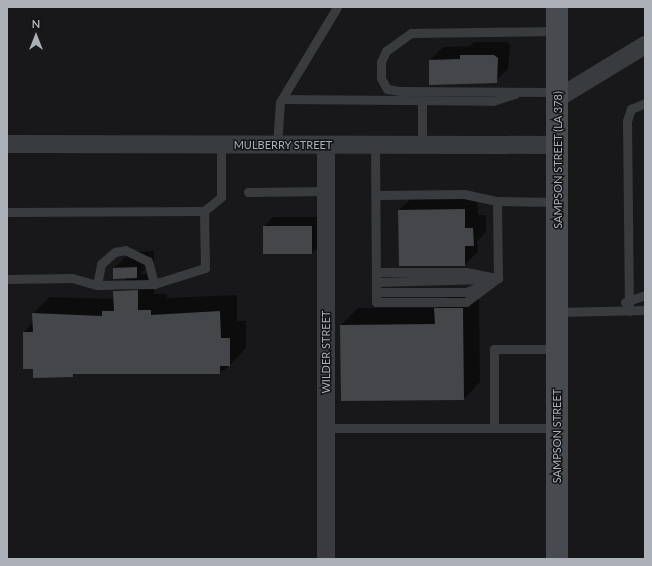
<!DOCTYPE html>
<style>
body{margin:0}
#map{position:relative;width:652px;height:566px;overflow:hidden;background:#18181a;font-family:Lato,sans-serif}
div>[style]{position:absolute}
.shadow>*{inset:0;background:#0007}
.building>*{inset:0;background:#45464a}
.service>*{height:9px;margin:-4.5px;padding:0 4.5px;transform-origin:4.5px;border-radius:4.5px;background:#393b3f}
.minor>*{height:18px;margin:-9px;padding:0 9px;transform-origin:9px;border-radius:9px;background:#393b3f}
.secondary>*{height:22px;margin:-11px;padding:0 11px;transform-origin:11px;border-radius:11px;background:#474a4f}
span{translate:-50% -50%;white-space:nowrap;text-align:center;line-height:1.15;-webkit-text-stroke:3px #131315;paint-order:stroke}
.street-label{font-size:11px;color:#abb0b9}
.frame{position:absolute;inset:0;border:8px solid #abb0b9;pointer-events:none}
.north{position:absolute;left:16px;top:16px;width:40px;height:40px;-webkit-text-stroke:3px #131315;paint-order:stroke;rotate:0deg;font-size:11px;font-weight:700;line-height:16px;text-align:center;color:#abb0b9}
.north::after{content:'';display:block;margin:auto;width:14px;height:18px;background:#abb0b9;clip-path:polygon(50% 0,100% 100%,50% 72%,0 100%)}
</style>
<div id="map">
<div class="shadow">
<div style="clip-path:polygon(474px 42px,507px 42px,510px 45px,508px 69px,494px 82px,430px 60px,443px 47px,470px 46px)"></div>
<div style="clip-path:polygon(477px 196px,478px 215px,486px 215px,486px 232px,477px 241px,478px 252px,464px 265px,399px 210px,413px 197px)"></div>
<div style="clip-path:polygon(273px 217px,321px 217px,321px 244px,312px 253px,264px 253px,264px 226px)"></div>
<div style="clip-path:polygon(154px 251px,154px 261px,140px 274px,154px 274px,154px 294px,167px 294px,167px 298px,237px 295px,237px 321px,246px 321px,246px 348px,230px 365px,220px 373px,76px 373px,73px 376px,34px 368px,24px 332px,33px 322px,33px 313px,50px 297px,114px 299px,114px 291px,128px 277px,114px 268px,131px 252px)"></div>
<div style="clip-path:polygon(452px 292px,479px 292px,480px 382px,464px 399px,341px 325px,358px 308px,436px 308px)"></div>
</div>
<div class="building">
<div style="clip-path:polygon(460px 55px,494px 55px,498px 58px,497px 83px,429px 85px,429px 60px,460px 59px)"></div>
<div style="clip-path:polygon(465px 209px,465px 228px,473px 228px,474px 246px,465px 246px,465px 266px,399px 266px,398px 210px)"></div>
<div style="clip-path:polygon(263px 226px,312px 226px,312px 254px,263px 254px)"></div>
<div style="clip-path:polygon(137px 267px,137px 278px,113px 279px,113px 268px)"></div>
<div style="clip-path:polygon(138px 290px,138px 310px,151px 310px,151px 315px,220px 311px,221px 338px,230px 338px,230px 366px,220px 366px,220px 374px,73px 374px,73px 377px,33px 378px,33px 369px,23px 369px,23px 332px,33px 332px,32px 313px,102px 316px,102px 311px,114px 311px,113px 291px)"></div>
<div style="clip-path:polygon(434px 308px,463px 308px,464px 400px,341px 401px,340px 325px,435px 324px)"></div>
</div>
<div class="service">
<div style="left:557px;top:92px;width:157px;rotate:-179.6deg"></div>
<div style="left:400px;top:91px;width:13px;rotate:-171deg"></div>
<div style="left:387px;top:89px;width:13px;rotate:-119deg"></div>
<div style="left:381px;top:78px;width:16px;rotate:-90deg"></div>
<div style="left:381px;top:62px;width:12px;rotate:-66deg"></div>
<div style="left:386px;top:51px;width:31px;rotate:-36deg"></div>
<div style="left:411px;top:33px;width:146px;rotate:-0.8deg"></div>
<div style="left:282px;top:99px;width:211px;rotate:0.5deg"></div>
<div style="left:493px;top:101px;width:23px;rotate:-18deg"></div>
<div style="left:422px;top:101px;width:44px;rotate:90deg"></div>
<div style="left:277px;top:145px;width:43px;rotate:-86deg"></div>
<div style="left:280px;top:102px;width:111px;rotate:-59deg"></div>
<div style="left:375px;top:145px;width:157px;rotate:89.6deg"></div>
<div style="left:376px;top:302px;width:90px"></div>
<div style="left:466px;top:302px;width:40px;rotate:-37deg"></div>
<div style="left:248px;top:192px;width:78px;rotate:-0.7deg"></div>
<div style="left:376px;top:195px;width:88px;rotate:-0.7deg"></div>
<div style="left:464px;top:194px;width:34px;rotate:12deg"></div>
<div style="left:497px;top:201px;width:61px;rotate:0.9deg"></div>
<div style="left:497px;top:201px;width:77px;rotate:89.3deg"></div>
<div style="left:7px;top:212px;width:197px;rotate:-0.3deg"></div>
<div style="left:376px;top:272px;width:90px"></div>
<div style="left:466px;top:272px;width:33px;rotate:11deg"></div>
<div style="left:7px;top:279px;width:65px;rotate:-0.9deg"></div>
<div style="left:72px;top:278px;width:26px;rotate:16deg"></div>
<div style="left:97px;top:285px;width:57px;rotate:-1deg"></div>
<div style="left:154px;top:284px;width:53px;rotate:-17.4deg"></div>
<div style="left:205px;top:268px;width:57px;rotate:-91deg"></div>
<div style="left:204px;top:211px;width:22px;rotate:-39deg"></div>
<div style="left:221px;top:197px;width:53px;rotate:-90deg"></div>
<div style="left:376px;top:282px;width:112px;rotate:-1.5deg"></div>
<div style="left:97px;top:285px;width:21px;rotate:-79deg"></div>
<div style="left:101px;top:264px;width:18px;rotate:-41deg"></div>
<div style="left:115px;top:252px;width:10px;rotate:-11deg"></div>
<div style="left:125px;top:250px;width:25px;rotate:26deg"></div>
<div style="left:148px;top:261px;width:24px;rotate:75deg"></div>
<div style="left:376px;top:292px;width:90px"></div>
<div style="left:466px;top:292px;width:20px;rotate:-24deg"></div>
<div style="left:625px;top:302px;width:21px;rotate:-19deg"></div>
<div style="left:629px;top:311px;width:190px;rotate:-90.6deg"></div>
<div style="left:627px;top:121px;width:13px;rotate:-72deg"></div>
<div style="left:631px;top:109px;width:15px;rotate:-23deg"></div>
<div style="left:558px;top:312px;width:87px;rotate:-1.3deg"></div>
<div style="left:326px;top:428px;width:231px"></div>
<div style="left:494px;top:428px;width:79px;rotate:-90deg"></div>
<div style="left:494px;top:349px;width:64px"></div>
</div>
<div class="minor">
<div style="left:558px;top:98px;width:102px;rotate:-31.3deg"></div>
<div style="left:7px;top:144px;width:551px;rotate:0.1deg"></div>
<div style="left:326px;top:145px;width:414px;rotate:90deg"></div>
</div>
<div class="secondary">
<div style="left:557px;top:7px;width:552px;rotate:90deg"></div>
</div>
<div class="street-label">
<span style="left:283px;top:145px">MULBERRY STREET</span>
<span style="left:558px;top:160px;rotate:-90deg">SAMPSON STREET (LA 378)</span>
<span style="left:326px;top:352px;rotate:-90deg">WILDER STREET</span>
<span style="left:557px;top:436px;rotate:-90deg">SAMPSON STREET</span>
</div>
<div class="frame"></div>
<div class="north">N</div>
</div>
